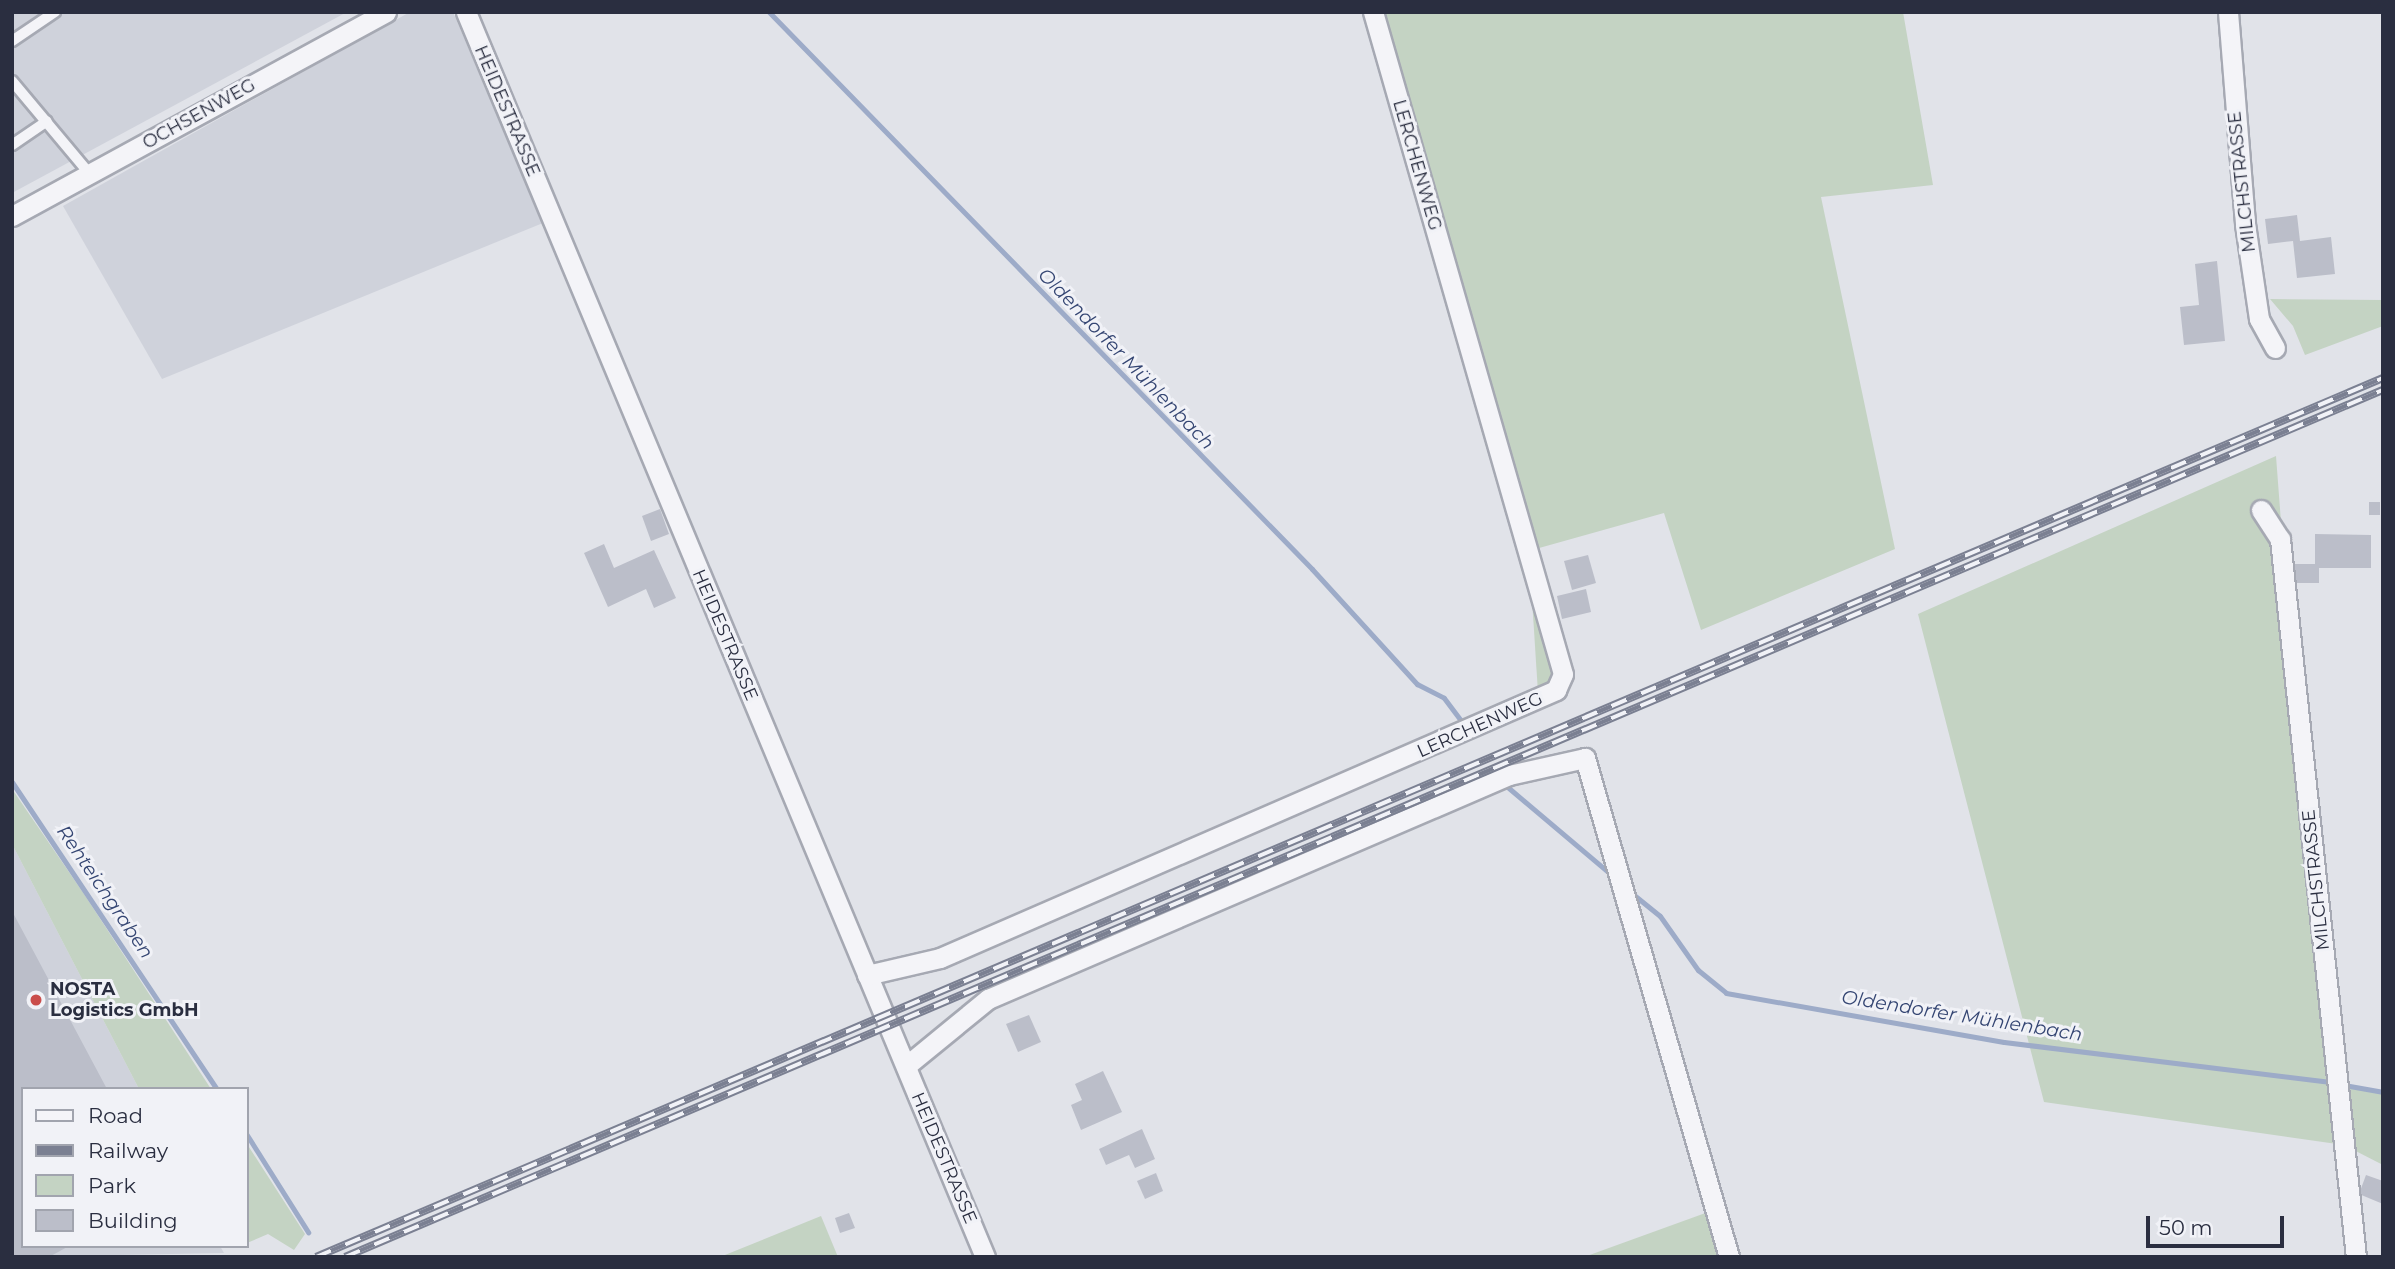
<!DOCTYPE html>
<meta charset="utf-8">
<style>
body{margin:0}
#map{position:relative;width:2395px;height:1269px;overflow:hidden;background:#e1e3e9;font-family:Montserrat,sans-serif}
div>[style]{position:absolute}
.built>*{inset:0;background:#cfd2db}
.green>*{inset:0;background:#c4d3c3}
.stream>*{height:5px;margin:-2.5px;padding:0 2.5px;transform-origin:2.5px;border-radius:2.5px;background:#9dabc8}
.building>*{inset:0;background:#bbbec9}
.roads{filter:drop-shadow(2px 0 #a6a9b3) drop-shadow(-2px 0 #a6a9b3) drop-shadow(0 2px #a6a9b3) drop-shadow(0 -2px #a6a9b3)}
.lane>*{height:10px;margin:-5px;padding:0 5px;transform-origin:5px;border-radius:5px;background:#f4f4f8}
.street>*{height:19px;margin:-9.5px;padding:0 9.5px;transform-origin:9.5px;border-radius:9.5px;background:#f4f4f8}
.rail>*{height:8px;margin-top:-4px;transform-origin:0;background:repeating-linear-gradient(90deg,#f1f2f7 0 16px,#7b8092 0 32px);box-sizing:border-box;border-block:2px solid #7b8092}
.dots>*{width:19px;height:19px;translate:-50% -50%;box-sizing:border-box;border:4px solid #f1f2f7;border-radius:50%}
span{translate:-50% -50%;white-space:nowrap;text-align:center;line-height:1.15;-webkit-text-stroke:6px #f1f2f7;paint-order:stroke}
.street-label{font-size:18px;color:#2a2e40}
.poi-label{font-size:18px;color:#2a2e40;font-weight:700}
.left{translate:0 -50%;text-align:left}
.water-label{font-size:19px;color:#354673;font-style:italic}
.frame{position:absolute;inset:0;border:14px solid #2a2e40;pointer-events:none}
.legend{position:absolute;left:21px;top:1087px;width:228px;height:161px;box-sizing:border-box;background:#f1f2f7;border:2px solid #a1a4ae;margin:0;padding:9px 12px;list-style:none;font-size:21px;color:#2a2e40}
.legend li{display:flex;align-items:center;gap:14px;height:35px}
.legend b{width:35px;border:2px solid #a1a4ae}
.scale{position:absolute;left:2146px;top:1216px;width:138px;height:32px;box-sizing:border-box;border:4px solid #2a2e40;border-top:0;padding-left:9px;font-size:21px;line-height:24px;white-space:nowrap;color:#2a2e40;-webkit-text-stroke:5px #f1f2f7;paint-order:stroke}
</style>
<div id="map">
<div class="built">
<div style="clip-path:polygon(12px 12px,347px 12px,12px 193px)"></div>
<div style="clip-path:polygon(410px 12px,453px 12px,543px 223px,162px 379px,63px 206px)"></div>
<div style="clip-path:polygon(12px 844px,139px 1089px,23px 1089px,23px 1246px,220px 1246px,224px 1253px,12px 1257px)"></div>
</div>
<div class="green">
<div style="clip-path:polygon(1381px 12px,1903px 12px,1933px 185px,1821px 197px,1895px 549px,1701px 630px,1664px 513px,1532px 550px)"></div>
<div style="clip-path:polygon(2270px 299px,2383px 300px,2383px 326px,2305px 355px,2293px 326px)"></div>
<div style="clip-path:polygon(2276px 456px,2287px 601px,2344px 1085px,2383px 1092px,2383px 1165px,2344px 1145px,2044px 1102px,1918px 614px)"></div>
<div style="clip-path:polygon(1532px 599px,1554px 673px,1549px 686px,1538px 693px)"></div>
<div style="clip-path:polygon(12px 789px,84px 894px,211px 1089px,139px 1089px,12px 844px)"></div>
<div style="clip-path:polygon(247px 1144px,305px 1234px,294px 1250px,268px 1234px,247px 1243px)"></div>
<div style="clip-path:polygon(1711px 1211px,1723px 1257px,1584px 1257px)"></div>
<div style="clip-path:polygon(821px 1216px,838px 1257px,720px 1257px)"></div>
</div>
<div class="stream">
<div style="left:769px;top:12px;width:778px;rotate:45.73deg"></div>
<div style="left:1312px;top:569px;width:156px;rotate:47.6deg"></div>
<div style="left:1417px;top:684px;width:30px;rotate:27deg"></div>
<div style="left:1444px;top:698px;width:30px;rotate:53deg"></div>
<div style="left:12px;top:782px;width:369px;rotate:56.3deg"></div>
<div style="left:1504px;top:784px;width:135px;rotate:40.2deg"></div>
<div style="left:1634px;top:895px;width:33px;rotate:39deg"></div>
<div style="left:1660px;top:916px;width:66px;rotate:54.9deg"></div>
<div style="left:1698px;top:970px;width:36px;rotate:39deg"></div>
<div style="left:1726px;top:993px;width:282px;rotate:10deg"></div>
<div style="left:2004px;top:1042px;width:327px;rotate:7deg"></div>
<div style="left:2344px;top:1085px;width:40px;rotate:10deg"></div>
<div style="left:247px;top:1135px;width:115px;rotate:57.8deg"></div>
</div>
<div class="building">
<div style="clip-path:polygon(2297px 215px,2300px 241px,2331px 237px,2335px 274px,2297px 278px,2293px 241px,2268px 244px,2265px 219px)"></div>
<div style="clip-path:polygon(2217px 261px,2225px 341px,2184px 345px,2180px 307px,2199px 305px,2195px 264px)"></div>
<div style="clip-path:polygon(2369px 502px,2380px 502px,2380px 515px,2369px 515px)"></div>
<div style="clip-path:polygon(660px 509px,669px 534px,651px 541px,642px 516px)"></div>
<div style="clip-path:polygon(2315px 534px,2371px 535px,2371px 568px,2319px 568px,2319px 583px,2294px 583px,2294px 564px,2315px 564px)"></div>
<div style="clip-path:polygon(604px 544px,614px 568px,654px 550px,676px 598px,654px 608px,646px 589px,608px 607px,584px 553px)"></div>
<div style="clip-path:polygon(1588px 555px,1596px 583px,1572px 590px,1564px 561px)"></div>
<div style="clip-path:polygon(1586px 589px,1591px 612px,1562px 619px,1557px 596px)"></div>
<div style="clip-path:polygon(12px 911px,107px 1089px,23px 1089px,23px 1246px,69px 1246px,49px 1257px,12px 1257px)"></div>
<div style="clip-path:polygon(1029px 1015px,1041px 1042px,1018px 1052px,1006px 1024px)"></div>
<div style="clip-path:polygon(1103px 1071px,1122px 1112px,1081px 1130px,1071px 1105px,1082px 1100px,1075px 1084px)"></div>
<div style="clip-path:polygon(1142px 1129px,1155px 1159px,1135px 1168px,1129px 1155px,1106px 1165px,1099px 1149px)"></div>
<div style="clip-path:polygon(1156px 1173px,1163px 1191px,1145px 1199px,1137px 1181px)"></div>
<div style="clip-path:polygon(2366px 1175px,2383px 1181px,2383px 1204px,2359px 1194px)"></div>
<div style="clip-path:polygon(849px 1213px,855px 1228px,840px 1233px,835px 1218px)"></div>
</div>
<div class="roads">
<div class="lane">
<div style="left:12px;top:41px;width:52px;rotate:-34deg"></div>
<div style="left:12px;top:81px;width:120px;rotate:50.1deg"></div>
<div style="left:12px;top:145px;width:42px;rotate:-34.4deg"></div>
</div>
<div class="street">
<div style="left:466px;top:12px;width:1349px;rotate:67.37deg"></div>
<div style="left:2228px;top:12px;width:213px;rotate:85.4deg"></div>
<div style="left:2245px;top:224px;width:96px;rotate:81.6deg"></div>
<div style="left:2259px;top:319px;width:33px;rotate:61deg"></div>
<div style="left:12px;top:216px;width:426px;rotate:-28.6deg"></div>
<div style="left:2261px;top:510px;width:35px;rotate:57deg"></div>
<div style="left:2280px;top:539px;width:722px;rotate:83.96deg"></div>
<div style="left:867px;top:975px;width:75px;rotate:-13.1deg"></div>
<div style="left:940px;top:958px;width:672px;rotate:-23.51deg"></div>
<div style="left:1556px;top:690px;width:17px;rotate:-66deg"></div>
<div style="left:1563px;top:674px;width:689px;rotate:-106.01deg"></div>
<div style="left:906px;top:1066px;width:106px;rotate:-39.3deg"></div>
<div style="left:988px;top:999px;width:567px;rotate:-23.26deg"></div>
<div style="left:1509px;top:775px;width:78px;rotate:-12.6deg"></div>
<div style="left:1585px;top:758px;width:519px;rotate:73.9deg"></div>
</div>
</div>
<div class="rail">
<div style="left:316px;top:1257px;width:2246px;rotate:-23.04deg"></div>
<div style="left:345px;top:1257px;width:2215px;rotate:-23.05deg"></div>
</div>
<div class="dots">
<div style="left:36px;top:1000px;background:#ca4d4b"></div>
</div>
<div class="street-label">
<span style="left:507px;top:111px;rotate:67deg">HEIDESTRASSE</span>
<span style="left:199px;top:114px;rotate:-29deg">OCHSENWEG</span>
<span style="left:1417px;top:165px;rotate:74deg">LERCHENWEG</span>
<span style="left:2242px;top:182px;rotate:-96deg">MILCHSTRASSE</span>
<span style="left:725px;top:635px;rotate:67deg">HEIDESTRASSE</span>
<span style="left:1480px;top:725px;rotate:-24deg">LERCHENWEG</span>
<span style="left:2316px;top:880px;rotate:-96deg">MILCHSTRASSE</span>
<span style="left:944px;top:1158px;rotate:67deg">HEIDESTRASSE</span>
</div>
<div class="poi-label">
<span class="left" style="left:50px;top:1000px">NOSTA<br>Logistics GmbH</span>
</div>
<div class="water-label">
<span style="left:1126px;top:359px;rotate:46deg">Oldendorfer Mühlenbach</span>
<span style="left:105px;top:892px;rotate:56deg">Rehteichgraben</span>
<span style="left:1962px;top:1016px;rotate:9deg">Oldendorfer Mühlenbach</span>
</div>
<div class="frame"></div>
<ul class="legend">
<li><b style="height:9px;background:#f4f4f8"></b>Road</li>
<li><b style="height:9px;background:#7b8092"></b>Railway</li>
<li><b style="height:19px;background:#c4d3c3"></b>Park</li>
<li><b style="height:19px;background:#bbbec9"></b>Building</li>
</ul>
<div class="scale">50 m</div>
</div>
